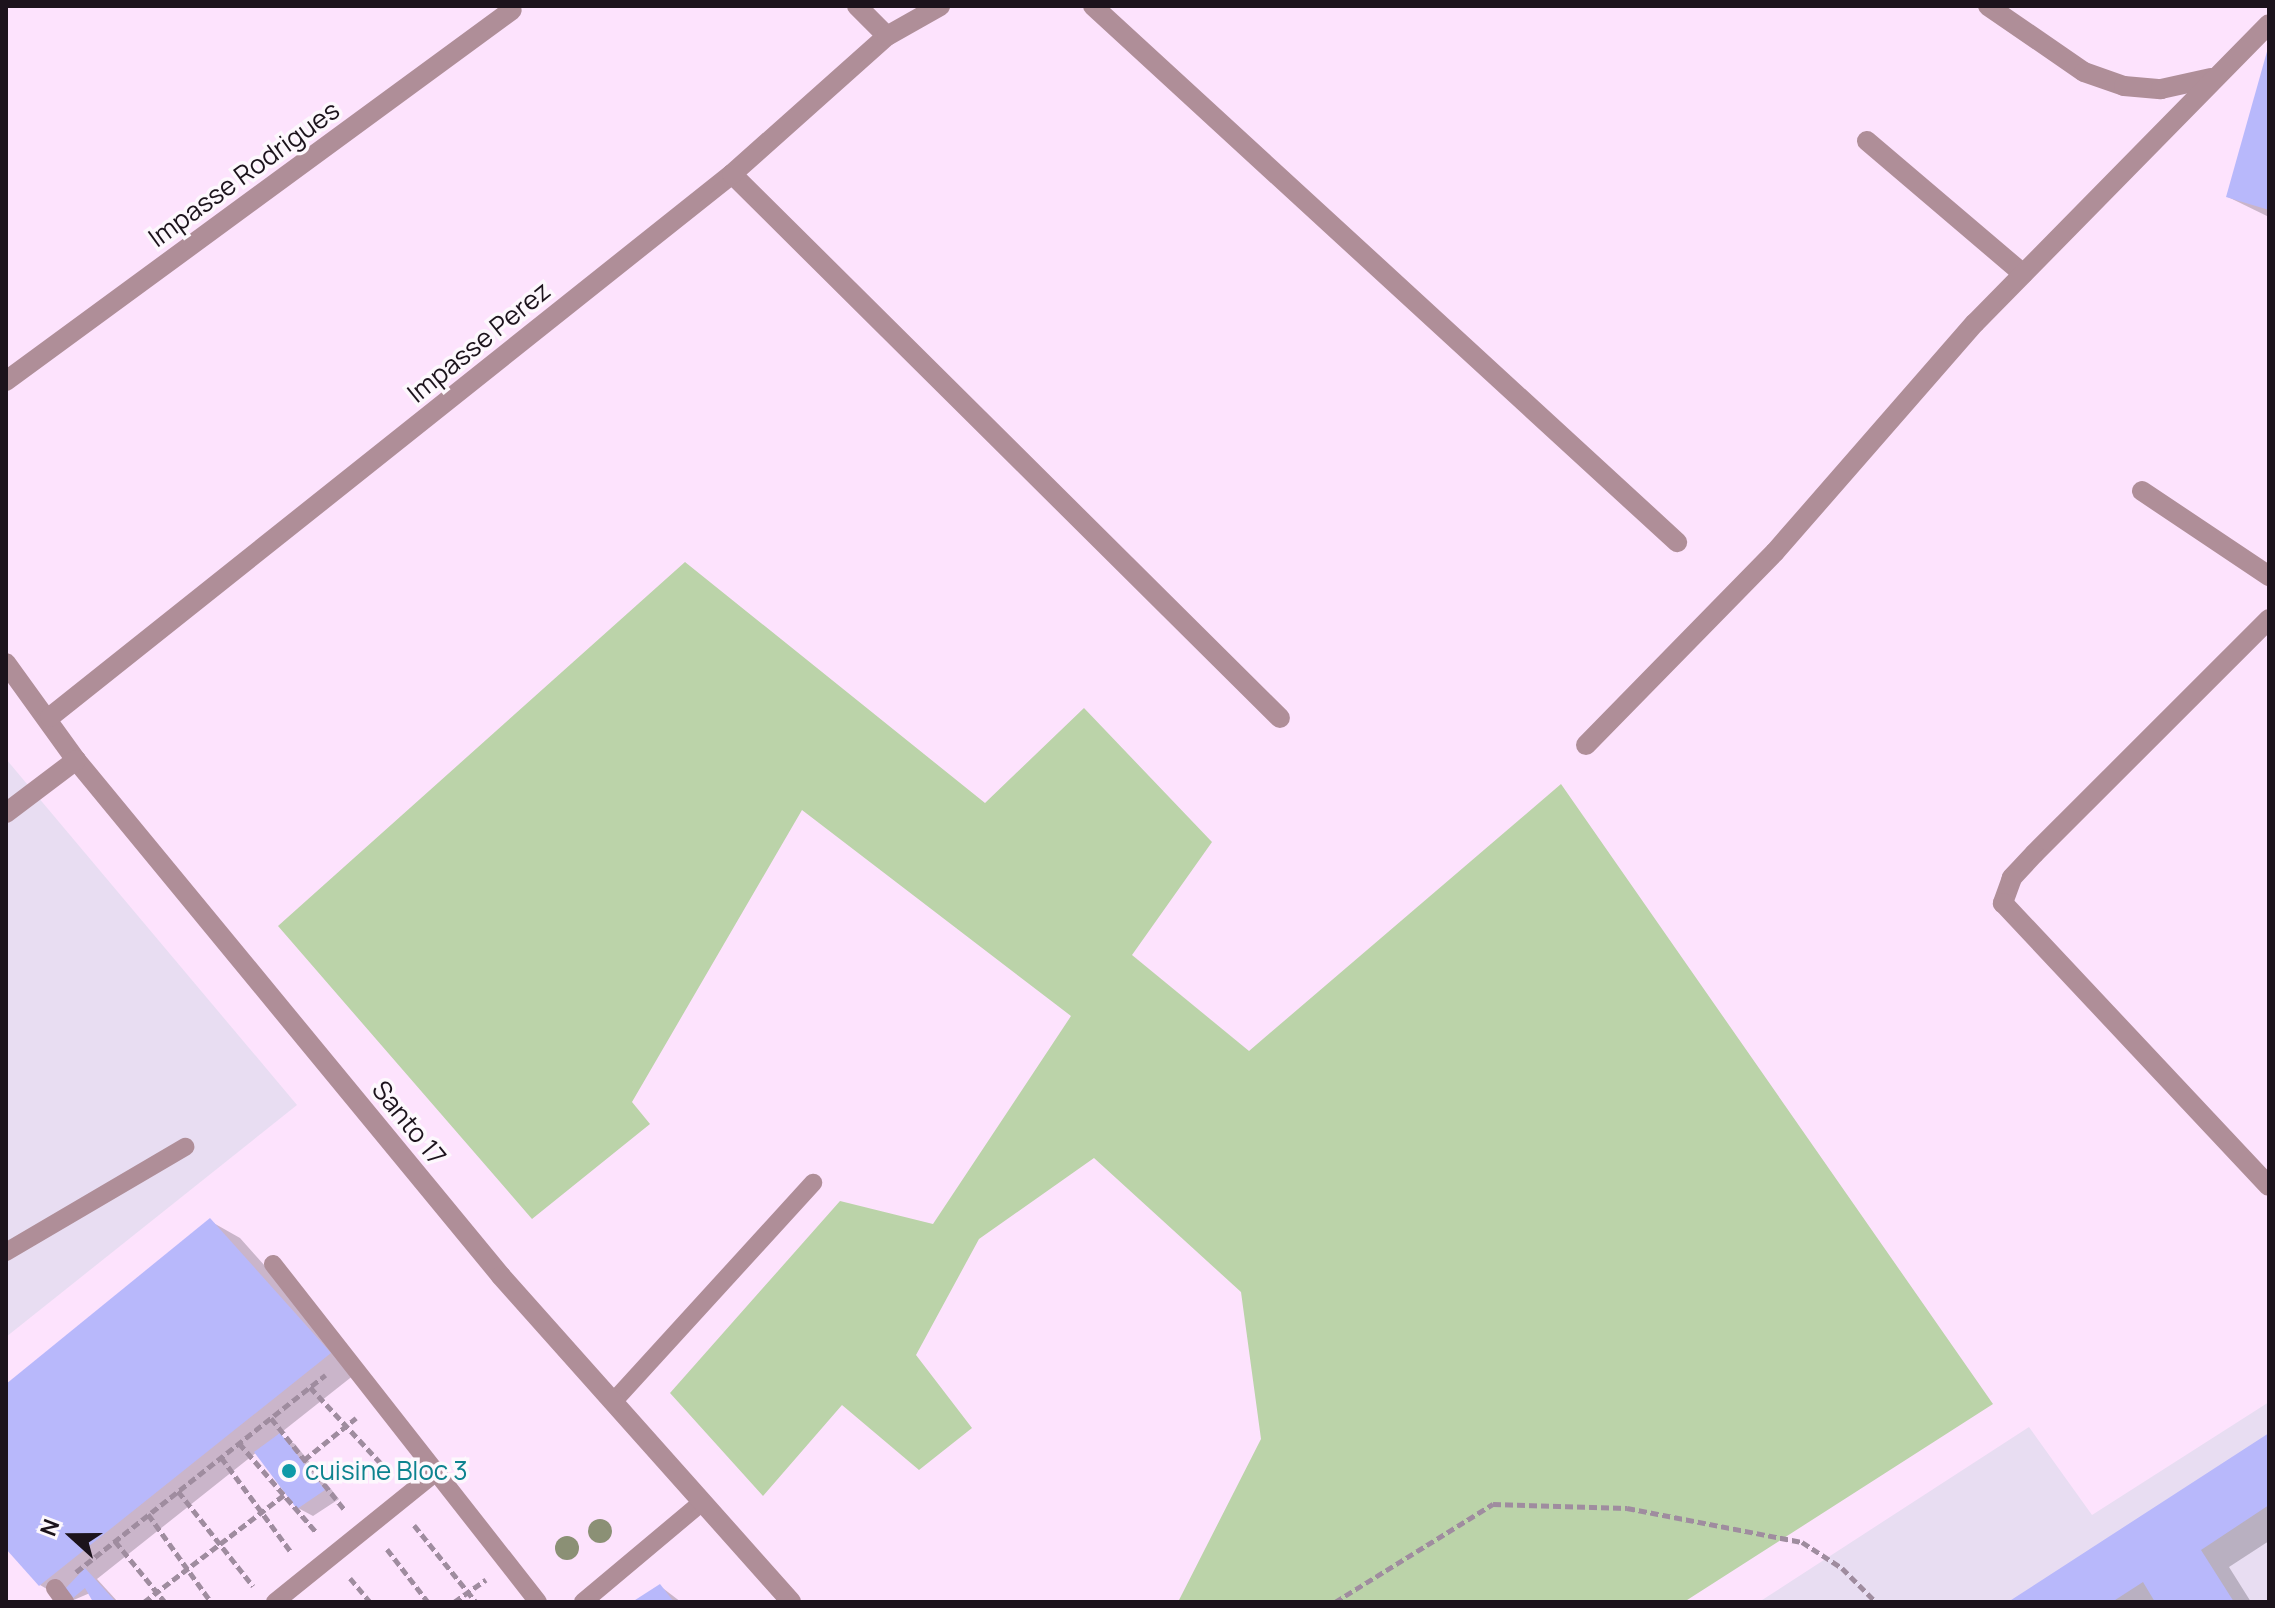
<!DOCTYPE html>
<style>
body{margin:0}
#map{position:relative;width:2275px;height:1608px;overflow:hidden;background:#fde3fd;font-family:Manrope,sans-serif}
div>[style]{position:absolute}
.industrial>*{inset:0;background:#e8ddf2}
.green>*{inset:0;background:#bbd3a9}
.shadow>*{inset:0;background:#0003}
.building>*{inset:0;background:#b8b8fb}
.path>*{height:5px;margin-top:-2.5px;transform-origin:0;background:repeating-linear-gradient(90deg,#9f8c9f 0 8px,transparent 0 12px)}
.service>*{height:18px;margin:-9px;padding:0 9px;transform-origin:9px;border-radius:9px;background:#af8e98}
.minor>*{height:20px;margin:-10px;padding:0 10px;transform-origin:10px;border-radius:10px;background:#af8e98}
.trees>*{width:24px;height:24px;margin:-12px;border-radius:50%;background:#8b9075}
.dots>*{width:22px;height:22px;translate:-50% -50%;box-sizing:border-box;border:4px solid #fdf8fd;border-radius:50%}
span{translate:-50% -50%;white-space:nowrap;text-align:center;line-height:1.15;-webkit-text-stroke:7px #fdf8fd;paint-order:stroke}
.street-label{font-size:26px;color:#1c131c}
.culture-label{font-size:26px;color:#0d838f}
.left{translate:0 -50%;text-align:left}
.frame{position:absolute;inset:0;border:8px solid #1c131c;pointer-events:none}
.north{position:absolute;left:32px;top:1496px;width:80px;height:80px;-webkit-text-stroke:6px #fdf8fd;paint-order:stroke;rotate:291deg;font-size:22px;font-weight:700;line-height:32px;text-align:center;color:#1c131c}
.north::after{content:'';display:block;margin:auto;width:28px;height:36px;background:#1c131c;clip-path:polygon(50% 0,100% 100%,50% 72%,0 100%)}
</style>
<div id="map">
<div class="industrial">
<div style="clip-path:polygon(6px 759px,297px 1105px,6px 1337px)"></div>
<div style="clip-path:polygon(2269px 1402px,2269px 1602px,1759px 1602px,2029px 1427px,2092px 1515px)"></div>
</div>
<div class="green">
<div style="clip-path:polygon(685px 562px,985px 803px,1084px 708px,1212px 842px,1132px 955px,1249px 1051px,1561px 784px,1993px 1404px,1684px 1602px,1178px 1602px,1261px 1439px,1241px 1292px,1094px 1158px,979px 1239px,916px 1355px,972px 1428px,919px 1470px,842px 1405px,763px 1496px,670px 1393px,840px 1201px,933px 1224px,1071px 1016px,802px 810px,632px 1102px,650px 1124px,532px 1219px,278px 926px)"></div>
</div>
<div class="shadow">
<div style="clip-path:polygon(2269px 53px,2269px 217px,2228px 197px)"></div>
<div style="clip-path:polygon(210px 1221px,240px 1238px,359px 1371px,278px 1435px,295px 1444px,339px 1499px,313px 1516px,298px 1508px,257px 1452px,97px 1579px,118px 1602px,96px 1602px,90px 1593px,69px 1602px,40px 1585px,6px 1546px,6px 1387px)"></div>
<div style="clip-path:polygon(2269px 1435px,2269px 1541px,2229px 1567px,2251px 1602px,2012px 1602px)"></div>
<div style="clip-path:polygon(660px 1586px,681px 1602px,636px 1602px)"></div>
</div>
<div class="building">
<div style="clip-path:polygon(2268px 48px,2269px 48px,2269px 210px,2226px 197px)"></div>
<div style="clip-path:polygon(210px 1218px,331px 1353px,39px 1586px,6px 1549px,6px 1384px)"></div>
<div style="clip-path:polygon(280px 1433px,325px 1490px,297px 1509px,254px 1452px)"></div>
<div style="clip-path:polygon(2269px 1433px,2269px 1505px,2201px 1550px,2234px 1602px,2155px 1602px,2143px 1582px,2112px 1602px,2008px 1602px)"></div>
<div style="clip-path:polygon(85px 1568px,116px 1602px,93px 1602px,85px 1588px,73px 1598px,64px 1590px)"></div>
<div style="clip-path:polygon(660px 1584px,674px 1602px,632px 1602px)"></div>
</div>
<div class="path">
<div style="left:310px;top:1387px;width:116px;rotate:47.1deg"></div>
<div style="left:271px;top:1418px;width:117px;rotate:51.3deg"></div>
<div style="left:239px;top:1443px;width:118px;rotate:49.1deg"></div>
<div style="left:221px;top:1457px;width:118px;rotate:53.6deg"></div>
<div style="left:304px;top:1460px;width:67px;rotate:-38.9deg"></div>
<div style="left:178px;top:1491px;width:121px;rotate:51.7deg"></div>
<div style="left:148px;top:1514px;width:108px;rotate:54.4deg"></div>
<div style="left:414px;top:1525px;width:99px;rotate:51.2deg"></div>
<div style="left:115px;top:1541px;width:79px;rotate:50.7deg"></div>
<div style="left:387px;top:1549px;width:67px;rotate:52.3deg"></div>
<div style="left:76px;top:1572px;width:318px;rotate:-38.3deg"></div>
<div style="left:350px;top:1578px;width:31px;rotate:50deg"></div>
<div style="left:144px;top:1602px;width:176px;rotate:-37.4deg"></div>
<div style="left:454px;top:1602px;width:39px;rotate:-35deg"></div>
<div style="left:1335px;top:1602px;width:186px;rotate:-31.8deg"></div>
<div style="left:1493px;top:1504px;width:134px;rotate:1.7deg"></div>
<div style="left:1627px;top:1508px;width:178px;rotate:11deg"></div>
<div style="left:1802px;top:1542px;width:48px;rotate:33deg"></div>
<div style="left:1842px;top:1568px;width:48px;rotate:45deg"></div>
</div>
<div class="service">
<div style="left:6px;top:1252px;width:208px;rotate:-30.4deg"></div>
<div style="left:273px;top:1264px;width:429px;rotate:51.9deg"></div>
<div style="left:613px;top:1402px;width:297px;rotate:-47.6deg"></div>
<div style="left:55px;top:1588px;width:17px;rotate:54deg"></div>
<div style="left:275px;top:1602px;width:207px;rotate:-38.9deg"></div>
<div style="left:583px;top:1602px;width:155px;rotate:-40deg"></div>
</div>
<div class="minor">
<div style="left:857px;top:6px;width:42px;rotate:45deg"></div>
<div style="left:1093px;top:6px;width:793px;rotate:42.55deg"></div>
<div style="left:1988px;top:6px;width:116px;rotate:34.5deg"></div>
<div style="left:2084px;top:72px;width:42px;rotate:19.3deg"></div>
<div style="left:2124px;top:86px;width:37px;rotate:5deg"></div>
<div style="left:2161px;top:89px;width:51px;rotate:-12.4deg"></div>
<div style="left:1867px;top:141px;width:205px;rotate:40.4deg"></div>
<div style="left:732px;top:174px;width:772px;rotate:44.79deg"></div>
<div style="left:6px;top:381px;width:627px;rotate:-36.25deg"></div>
<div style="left:2142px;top:491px;width:153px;rotate:33.8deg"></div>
<div style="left:2269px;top:619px;width:332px;rotate:135deg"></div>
<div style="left:2034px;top:854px;width:33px;rotate:133deg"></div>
<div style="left:2012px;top:878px;width:27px;rotate:110deg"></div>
<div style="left:2003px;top:903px;width:388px;rotate:46.8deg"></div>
<div style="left:6px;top:663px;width:120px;rotate:54.2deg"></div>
<div style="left:76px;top:760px;width:668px;rotate:50.52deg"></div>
<div style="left:501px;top:1276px;width:436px;rotate:48.3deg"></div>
<div style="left:50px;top:717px;width:872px;rotate:-38.53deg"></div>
<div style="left:732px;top:174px;width:208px;rotate:-41.7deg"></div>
<div style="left:887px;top:36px;width:61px;rotate:-29.5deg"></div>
<div style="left:1586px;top:745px;width:270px;rotate:-45.6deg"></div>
<div style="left:1775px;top:552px;width:304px;rotate:-48.9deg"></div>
<div style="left:1975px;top:323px;width:419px;rotate:-45.5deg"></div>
<div style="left:6px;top:813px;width:88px;rotate:-37.1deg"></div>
</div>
<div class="trees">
<div style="left:600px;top:1531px"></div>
<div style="left:567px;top:1548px"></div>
</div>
<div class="dots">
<div style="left:289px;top:1471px;background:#0f9aa8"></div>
</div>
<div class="street-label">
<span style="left:244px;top:174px;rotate:-36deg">Impasse Rodrigues</span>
<span style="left:479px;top:342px;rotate:-39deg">Impasse Perez</span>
<span style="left:409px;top:1123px;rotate:51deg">Santo 17</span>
</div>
<div class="culture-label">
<span class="left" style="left:305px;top:1471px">cuisine Bloc 3</span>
</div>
<div class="frame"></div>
<div class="north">N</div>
</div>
